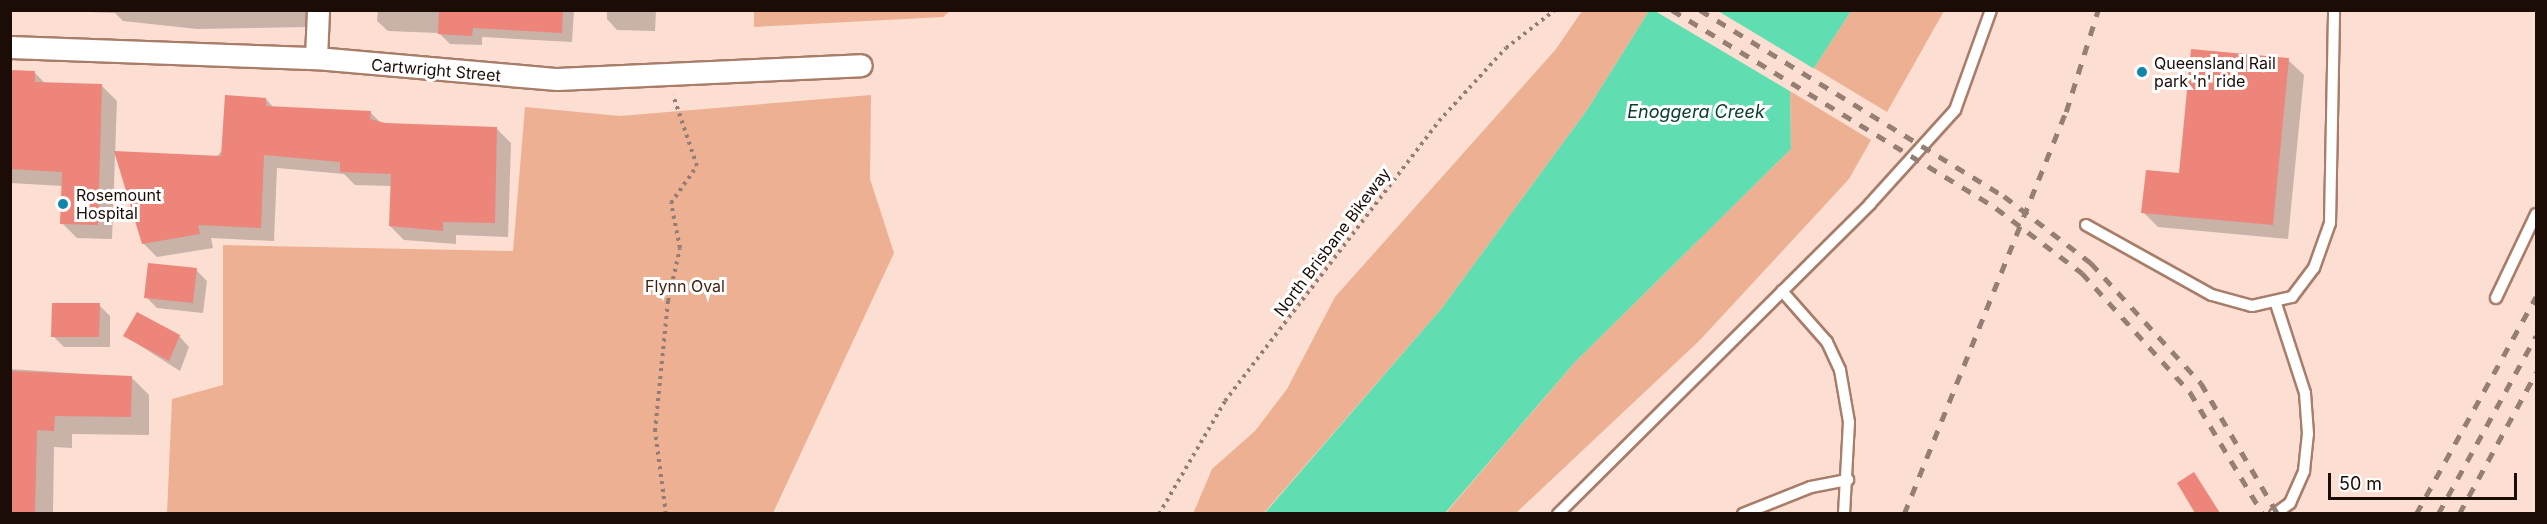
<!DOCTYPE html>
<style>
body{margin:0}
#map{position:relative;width:2547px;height:524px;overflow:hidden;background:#fcdfd2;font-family:Inter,sans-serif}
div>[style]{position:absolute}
.green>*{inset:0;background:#eeb092}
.water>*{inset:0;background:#60deb1}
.pier>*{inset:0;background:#fcdfd2}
.shadow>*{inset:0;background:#0003}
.building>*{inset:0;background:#ed857a}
.path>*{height:4px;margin-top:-2px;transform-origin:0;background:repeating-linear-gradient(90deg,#947d73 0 3px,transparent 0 7.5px)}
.roads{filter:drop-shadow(2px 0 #a87d69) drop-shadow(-2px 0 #a87d69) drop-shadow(0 2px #a87d69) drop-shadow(0 -2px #a87d69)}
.service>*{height:10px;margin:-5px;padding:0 5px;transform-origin:5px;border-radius:5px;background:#fff}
.minor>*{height:21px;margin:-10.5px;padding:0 10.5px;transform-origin:10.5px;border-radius:10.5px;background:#fff}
.rail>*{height:4.5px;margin-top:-2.25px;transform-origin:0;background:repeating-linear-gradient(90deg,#957e74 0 10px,transparent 0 20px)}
.dots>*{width:16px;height:16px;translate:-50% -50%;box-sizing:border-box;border:3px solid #fff;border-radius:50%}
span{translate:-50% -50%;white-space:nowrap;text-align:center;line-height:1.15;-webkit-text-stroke:6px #fff;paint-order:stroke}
.poi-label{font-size:16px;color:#1c0c06}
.left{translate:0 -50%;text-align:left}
.street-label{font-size:16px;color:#1c0c06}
.park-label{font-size:16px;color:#46210e}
.water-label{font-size:18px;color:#08402f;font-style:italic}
.frame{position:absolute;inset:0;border:12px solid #1c0c06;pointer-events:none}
.scale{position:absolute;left:2328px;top:473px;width:189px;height:27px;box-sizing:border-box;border:3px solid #1c0c06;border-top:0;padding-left:8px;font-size:18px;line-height:21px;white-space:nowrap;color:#1c0c06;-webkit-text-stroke:4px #fff;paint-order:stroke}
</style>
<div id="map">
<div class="green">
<div style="clip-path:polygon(754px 11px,754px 10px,950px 11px,943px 17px,754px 27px)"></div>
<div style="clip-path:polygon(1582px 11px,1649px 11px,1587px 110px,1442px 308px,1264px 513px,1193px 514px,1212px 469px,1255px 431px,1287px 389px,1335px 297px,1556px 49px)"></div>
<div style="clip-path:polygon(1851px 11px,1944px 11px,1887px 112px,1814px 68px)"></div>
<div style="clip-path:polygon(1790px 91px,1871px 140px,1849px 179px,1700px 340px,1516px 513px,1445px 514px,1575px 362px,1791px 149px)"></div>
<div style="clip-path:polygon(871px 95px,870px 179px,894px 253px,773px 513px,167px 513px,172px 399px,223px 385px,223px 245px,513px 251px,525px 107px,620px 116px)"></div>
</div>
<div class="water">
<div style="clip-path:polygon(1649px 11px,1851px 11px,1814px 68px,1790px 91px,1791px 149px,1575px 362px,1445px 513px,1264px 514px,1442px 308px,1587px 110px)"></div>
</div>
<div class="pier">
<div style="clip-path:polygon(1655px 11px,1718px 11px,1816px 70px,1793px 93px)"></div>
</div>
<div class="shadow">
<div style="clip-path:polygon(33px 10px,307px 10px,307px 27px,197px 29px,123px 21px,115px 13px)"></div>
<div style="clip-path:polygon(378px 10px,574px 10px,572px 42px,482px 37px,482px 45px,450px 44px,439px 33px,388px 31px,377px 21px)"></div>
<div style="clip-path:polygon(607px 10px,656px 10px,655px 31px,617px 30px,607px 19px)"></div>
<div style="clip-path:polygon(2288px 60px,2304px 75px,2288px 239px,2158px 227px,2143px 212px)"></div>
<div style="clip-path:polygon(10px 71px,34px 72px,46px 84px,102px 86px,117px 101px,112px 239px,77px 238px,62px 223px,63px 186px,10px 183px)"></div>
<div style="clip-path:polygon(266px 99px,274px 108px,370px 112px,381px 123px,497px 129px,511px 143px,508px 237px,456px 235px,456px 244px,404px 240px,390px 226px,392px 186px,355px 185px,344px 174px,277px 168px,274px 241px,211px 238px,213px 248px,157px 257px,143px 243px)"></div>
<div style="clip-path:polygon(196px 270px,207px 281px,203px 313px,157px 308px,146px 297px)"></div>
<div style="clip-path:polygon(99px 305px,110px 316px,110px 347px,64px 347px,53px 336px)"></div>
<div style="clip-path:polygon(125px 336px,179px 336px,189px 347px,180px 371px)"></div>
<div style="clip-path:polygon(10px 369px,131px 377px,149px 395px,149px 435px,72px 434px,72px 448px,54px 447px,53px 514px,10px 514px)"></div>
</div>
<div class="building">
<div style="clip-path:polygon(439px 10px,563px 10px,562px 33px,473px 28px,472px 36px,438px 34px)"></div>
<div style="clip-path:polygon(2191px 49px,2289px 58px,2273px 225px,2141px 213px,2146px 170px,2179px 173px)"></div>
<div style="clip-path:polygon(10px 70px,35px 71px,35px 82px,102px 84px,98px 225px,60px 224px,62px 172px,10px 169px)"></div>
<div style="clip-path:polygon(225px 95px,266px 98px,266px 106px,371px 111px,370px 119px,385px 123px,497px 127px,495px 223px,443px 222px,443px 231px,389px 226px,391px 174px,340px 172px,340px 162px,264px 155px,261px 228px,198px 225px,200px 234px,142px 244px,114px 151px,221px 156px)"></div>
<div style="clip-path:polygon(148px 263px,197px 268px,193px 303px,144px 298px)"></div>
<div style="clip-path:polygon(52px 303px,100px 303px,99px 337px,51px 337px)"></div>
<div style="clip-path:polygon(137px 312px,180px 335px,169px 361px,123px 336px)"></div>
<div style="clip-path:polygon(10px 371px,132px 376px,131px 417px,55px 416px,54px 431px,37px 430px,35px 513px,10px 513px)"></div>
<div style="clip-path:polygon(2194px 472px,2220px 513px,2195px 513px,2177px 483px)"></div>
</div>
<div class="path">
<div style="left:666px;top:514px;width:84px;rotate:-97.5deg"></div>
<div style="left:655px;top:431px;width:131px;rotate:-84.3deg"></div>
<div style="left:668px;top:301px;width:54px;rotate:-77.2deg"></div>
<div style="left:680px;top:248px;width:46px;rotate:-101.3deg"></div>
<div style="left:671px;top:203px;width:45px;rotate:-54.9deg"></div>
<div style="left:697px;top:166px;width:75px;rotate:-108.7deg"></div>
<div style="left:1159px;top:514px;width:131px;rotate:-59.7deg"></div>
<div style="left:1225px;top:401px;width:352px;rotate:-52.6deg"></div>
<div style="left:1439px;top:121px;width:99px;rotate:-47.5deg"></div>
<div style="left:1506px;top:48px;width:62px;rotate:-37.8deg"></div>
</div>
<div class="roads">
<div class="service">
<div style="left:2086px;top:225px;width:144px;rotate:29.1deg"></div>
<div style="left:2212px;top:295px;width:41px;rotate:15.4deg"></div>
<div style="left:2252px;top:306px;width:41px;rotate:-12.7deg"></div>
<div style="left:2292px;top:297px;width:36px;rotate:-53deg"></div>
<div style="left:2314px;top:268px;width:48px;rotate:-70.4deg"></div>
<div style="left:2330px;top:223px;width:213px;rotate:-88.9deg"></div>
<div style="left:1782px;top:291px;width:68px;rotate:48.6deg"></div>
<div style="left:1827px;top:342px;width:31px;rotate:65deg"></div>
<div style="left:1840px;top:370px;width:53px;rotate:80.2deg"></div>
<div style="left:1849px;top:422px;width:92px;rotate:93.1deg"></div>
<div style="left:2496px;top:298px;width:93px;rotate:-64.5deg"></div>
<div style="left:1558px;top:514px;width:440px;rotate:-44.8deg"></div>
<div style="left:1870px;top:204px;width:127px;rotate:-47.9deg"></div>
<div style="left:1955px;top:110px;width:106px;rotate:-70.2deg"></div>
<div style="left:1743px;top:514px;width:73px;rotate:-21.7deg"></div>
<div style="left:1811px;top:487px;width:38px;rotate:-11deg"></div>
<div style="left:2275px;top:514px;width:19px;rotate:-36deg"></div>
<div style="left:2290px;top:503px;width:35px;rotate:-66deg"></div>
<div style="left:2304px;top:471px;width:37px;rotate:-84deg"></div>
<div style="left:2308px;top:434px;width:41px;rotate:-94.2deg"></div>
<div style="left:2305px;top:393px;width:94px;rotate:-108deg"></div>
</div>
<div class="minor">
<div style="left:10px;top:47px;width:306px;rotate:2.1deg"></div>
<div style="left:316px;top:58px;width:242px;rotate:5deg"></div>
<div style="left:557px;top:79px;width:304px;rotate:-2.6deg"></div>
<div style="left:316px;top:58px;width:48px;rotate:-87.6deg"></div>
</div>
</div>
<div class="rail">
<div style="left:1672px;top:10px;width:380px;rotate:31.4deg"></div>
<div style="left:1996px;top:208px;width:108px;rotate:37.1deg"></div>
<div style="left:2082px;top:273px;width:161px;rotate:47.8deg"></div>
<div style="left:2190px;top:392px;width:142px;rotate:59.1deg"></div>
<div style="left:1700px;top:10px;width:356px;rotate:31.5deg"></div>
<div style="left:2004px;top:196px;width:110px;rotate:37.6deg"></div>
<div style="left:2091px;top:263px;width:163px;rotate:47.5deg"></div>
<div style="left:2201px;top:383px;width:152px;rotate:59.6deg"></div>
<div style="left:1904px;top:514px;width:433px;rotate:-68.1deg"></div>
<div style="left:2066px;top:112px;width:107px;rotate:-72.6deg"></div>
<div style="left:2416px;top:514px;width:248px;rotate:-61.1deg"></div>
<div style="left:2438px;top:514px;width:203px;rotate:-61.2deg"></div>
<div style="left:2459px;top:514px;width:161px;rotate:-61.4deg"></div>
</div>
<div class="dots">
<div style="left:2142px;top:72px;background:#1186ab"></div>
<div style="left:63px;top:204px;background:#1186ab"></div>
</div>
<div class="poi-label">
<span class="left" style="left:2154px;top:72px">Queensland Rail<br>park 'n' ride</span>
<span class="left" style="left:76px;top:204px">Rosemount<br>Hospital</span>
</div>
<div class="street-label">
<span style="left:436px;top:70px;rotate:5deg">Cartwright Street</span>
<span style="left:1332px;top:242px;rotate:-53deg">North Brisbane Bikeway</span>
</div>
<div class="park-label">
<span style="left:685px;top:286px">Flynn Oval</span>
</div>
<div class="water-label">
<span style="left:1696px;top:112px">Enoggera Creek</span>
</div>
<div class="frame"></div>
<div class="scale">50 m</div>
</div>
